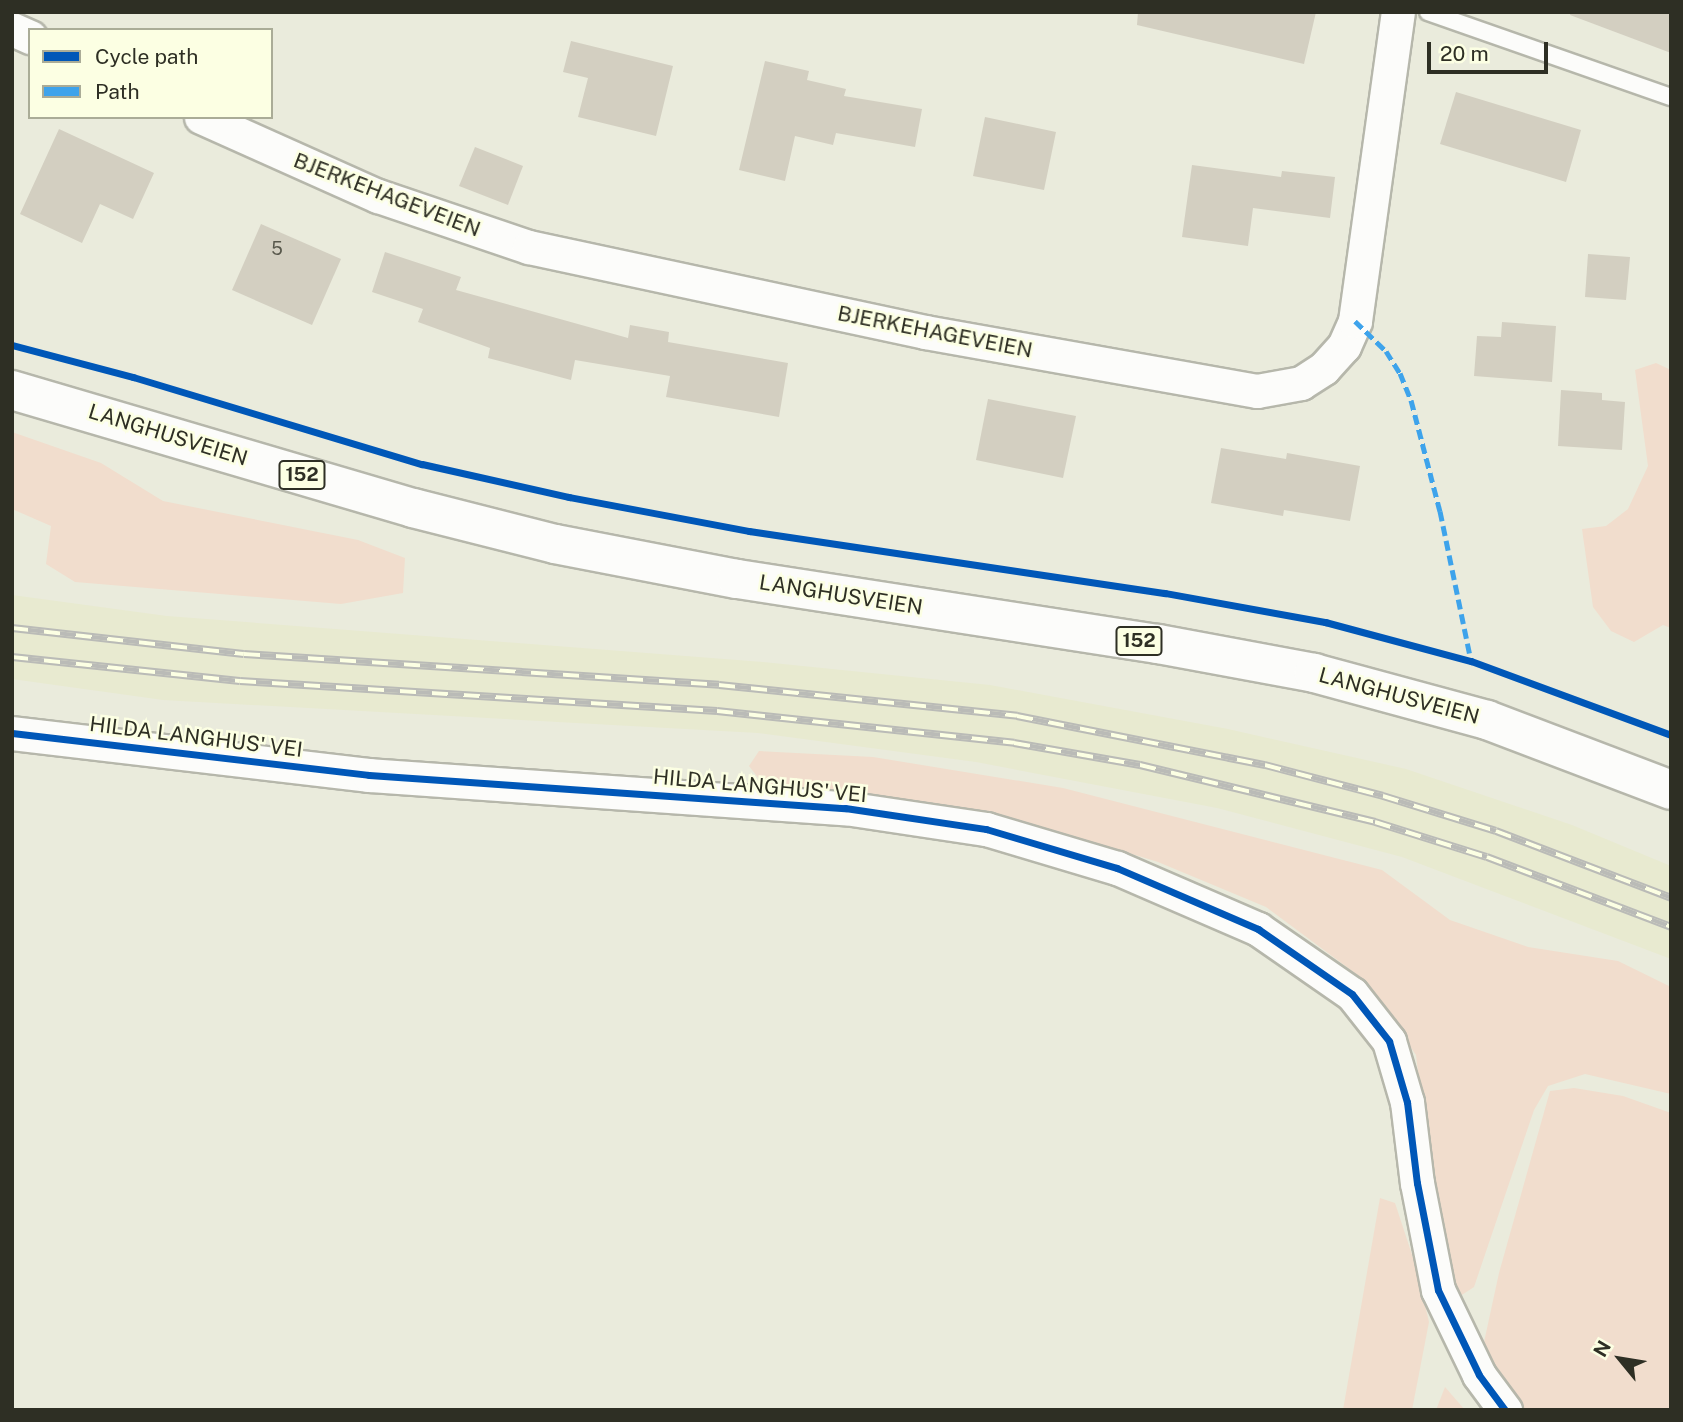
<!DOCTYPE html>
<style>
body{margin:0}
#map{position:relative;width:1683px;height:1422px;overflow:hidden;background:#eaebdc;font-family:"Public Sans",sans-serif}
div>[style]{position:absolute}
.built>*{inset:0;background:#e8ead0}
.green>*{inset:0;background:#f1ddcd}
.building>*{inset:0;background:#d3cfc1}
.roads{filter:drop-shadow(2px 0 #b6b7ab) drop-shadow(-2px 0 #b6b7ab) drop-shadow(0 2px #b6b7ab) drop-shadow(0 -2px #b6b7ab)}
.service>*{height:16px;margin:-8px;padding:0 8px;transform-origin:8px;border-radius:8px;background:#fcfcfa}
.minor>*{height:33px;margin:-16.5px;padding:0 16.5px;transform-origin:16.5px;border-radius:16.5px;background:#fcfcfa}
.primary>*{height:38px;margin:-19px;padding:0 19px;transform-origin:19px;border-radius:19px;background:#fcfcfa}
.rail>*{height:8px;margin-top:-4px;transform-origin:0;background:repeating-linear-gradient(90deg,#fcffe3 0 16px,#babbb7 0 32px);box-sizing:border-box;border-block:2px solid #babbb7}
.quiet>*{height:5px;margin-top:-2.5px;transform-origin:0;background:repeating-linear-gradient(90deg,#3ea3eb 0 10px,transparent 0 15px)}
.cycleway>*{height:7px;margin:-3.5px;padding:0 3.5px;transform-origin:3.5px;border-radius:3.5px;background:#0057b8}
span{translate:-50% -50%;white-space:nowrap;text-align:center;line-height:1.15;-webkit-text-stroke:5px #fcffe3;paint-order:stroke}
.number-label{font-size:18px;color:#57574b}
.number-label span{-webkit-text-stroke-width:0}
.shield-label span{padding:2px 5px;background:#fcffe3;border:2px solid;border-radius:5px;-webkit-text-stroke-width:0}
.shield-label{font-size:19px;color:#2e2f24;font-weight:700}
.street-label{font-size:21px;color:#2e2f24}
.frame{position:absolute;inset:0;border:14px solid #2e2f24;pointer-events:none}
.legend{position:absolute;left:28px;top:28px;width:245px;height:91px;box-sizing:border-box;background:#fcffe3;border:2px solid #aaac97;margin:0;padding:9px 12px;list-style:none;font-size:21px;color:#2e2f24}
.legend li{display:flex;align-items:center;gap:14px;height:35px}
.legend b{width:35px;border:2px solid #aaac97}
.north{position:absolute;left:1585px;top:1324px;width:70px;height:70px;-webkit-text-stroke:5px #fcffe3;paint-order:stroke;rotate:300deg;font-size:19px;font-weight:700;line-height:28px;text-align:center;color:#2e2f24}
.north::after{content:'';display:block;margin:auto;width:24px;height:32px;background:#2e2f24;clip-path:polygon(50% 0,100% 100%,50% 72%,0 100%)}
.scale{position:absolute;left:1427px;top:42px;width:121px;height:32px;box-sizing:border-box;border:4px solid #2e2f24;border-top:0;padding-left:9px;font-size:21px;line-height:24px;white-space:nowrap;color:#2e2f24;-webkit-text-stroke:5px #fcffe3;paint-order:stroke}
</style>
<div id="map">
<div class="built">
<div style="clip-path:polygon(12px 595px,167px 616px,763px 662px,990px 685px,1228px 729px,1406px 769px,1572px 825px,1671px 866px,1671px 959px,1402px 857px,1217px 808px,976px 762px,758px 733px,163px 700px,12px 679px)"></div>
</div>
<div class="green">
<div style="clip-path:polygon(1656px 363px,1671px 370px,1671px 628px,1663px 625px,1634px 642px,1611px 631px,1593px 607px,1582px 529px,1606px 526px,1628px 509px,1648px 466px,1635px 370px)"></div>
<div style="clip-path:polygon(12px 432px,101px 463px,163px 501px,358px 540px,405px 558px,403px 593px,341px 604px,75px 582px,46px 564px,51px 526px,12px 509px)"></div>
<div style="clip-path:polygon(759px 751px,873px 757px,1063px 788px,1382px 870px,1450px 920px,1528px 947px,1618px 961px,1671px 987px,1671px 1094px,1585px 1074px,1548px 1086px,1534px 1110px,1474px 1287px,1454px 1300px,1427px 1148px,1416px 1055px,1367px 982px,1266px 907px,1158px 862px,1067px 834px,911px 806px,789px 796px,763px 784px,749px 766px)"></div>
<div style="clip-path:polygon(1574px 1088px,1623px 1096px,1671px 1113px,1671px 1410px,1516px 1410px,1481px 1356px,1499px 1273px,1550px 1091px)"></div>
<div style="clip-path:polygon(1380px 1198px,1395px 1203px,1416px 1267px,1429px 1322px,1412px 1410px,1343px 1410px)"></div>
<div style="clip-path:polygon(1445px 1387px,1465px 1410px,1436px 1410px)"></div>
</div>
<div class="building">
<div style="clip-path:polygon(1138px 12px,1316px 12px,1304px 64px,1137px 25px)"></div>
<div style="clip-path:polygon(1571px 12px,1671px 12px,1671px 53px,1570px 15px)"></div>
<div style="clip-path:polygon(571px 41px,673px 66px,656px 136px,578px 117px,588px 78px,563px 72px)"></div>
<div style="clip-path:polygon(765px 61px,809px 71px,807px 80px,846px 89px,844px 96px,922px 109px,915px 147px,836px 133px,833px 145px,795px 136px,785px 181px,739px 170px)"></div>
<div style="clip-path:polygon(1456px 92px,1581px 130px,1566px 182px,1440px 144px)"></div>
<div style="clip-path:polygon(985px 117px,1056px 132px,1044px 190px,973px 176px)"></div>
<div style="clip-path:polygon(59px 129px,154px 173px,133px 219px,100px 204px,82px 243px,20px 214px)"></div>
<div style="clip-path:polygon(475px 147px,523px 166px,508px 205px,459px 186px)"></div>
<div style="clip-path:polygon(1192px 165px,1281px 177px,1282px 171px,1335px 177px,1330px 218px,1253px 208px,1248px 246px,1182px 237px)"></div>
<div style="clip-path:polygon(261px 224px,341px 259px,312px 325px,232px 290px)"></div>
<div style="clip-path:polygon(385px 252px,461px 277px,456px 290px,628px 338px,630px 325px,669px 332px,668px 342px,788px 363px,779px 417px,666px 397px,670px 376px,575px 360px,571px 380px,488px 358px,490px 348px,418px 322px,423px 309px,372px 292px)"></div>
<div style="clip-path:polygon(1588px 254px,1630px 257px,1626px 300px,1585px 297px)"></div>
<div style="clip-path:polygon(1502px 322px,1556px 326px,1552px 382px,1474px 376px,1477px 336px,1501px 337px)"></div>
<div style="clip-path:polygon(1561px 390px,1602px 393px,1602px 400px,1625px 402px,1622px 450px,1558px 446px)"></div>
<div style="clip-path:polygon(988px 399px,1076px 416px,1063px 478px,976px 460px)"></div>
<div style="clip-path:polygon(1221px 448px,1286px 459px,1287px 453px,1360px 466px,1350px 521px,1284px 510px,1283px 516px,1211px 503px)"></div>
</div>
<div class="roads">
<div class="service">
<div style="left:1428px;top:12px;width:257px;rotate:19.3deg"></div>
</div>
<div class="minor">
<div style="left:12px;top:29px;width:20px;rotate:24deg"></div>
<div style="left:201px;top:117px;width:194px;rotate:24.1deg"></div>
<div style="left:378px;top:196px;width:159px;rotate:18.7deg"></div>
<div style="left:529px;top:247px;width:405px;rotate:12.1deg"></div>
<div style="left:925px;top:332px;width:337px;rotate:10.1deg"></div>
<div style="left:1257px;top:391px;width:45px;rotate:-10.3deg"></div>
<div style="left:1301px;top:383px;width:27px;rotate:-33deg"></div>
<div style="left:1324px;top:368px;width:30px;rotate:-48deg"></div>
<div style="left:1344px;top:346px;width:27px;rotate:-66deg"></div>
<div style="left:1355px;top:321px;width:312px;rotate:-82.1deg"></div>
<div style="left:12px;top:733px;width:359px;rotate:6.7deg"></div>
<div style="left:369px;top:775px;width:477px;rotate:4deg"></div>
<div style="left:845px;top:808px;width:143px;rotate:8.5deg"></div>
<div style="left:986px;top:829px;width:137px;rotate:16.6deg"></div>
<div style="left:1117px;top:868px;width:154px;rotate:23.4deg"></div>
<div style="left:1258px;top:929px;width:114px;rotate:34.7deg"></div>
<div style="left:1352px;top:994px;width:60px;rotate:51.8deg"></div>
<div style="left:1389px;top:1041px;width:64px;rotate:73.6deg"></div>
<div style="left:1407px;top:1102px;width:82px;rotate:83deg"></div>
<div style="left:1417px;top:1183px;width:109px;rotate:78.9deg"></div>
<div style="left:1438px;top:1290px;width:94px;rotate:64.2deg"></div>
<div style="left:1479px;top:1375px;width:44px;rotate:53.4deg"></div>
</div>
<div class="primary">
<div style="left:12px;top:390px;width:418px;rotate:16.4deg"></div>
<div style="left:413px;top:508px;width:146px;rotate:14.2deg"></div>
<div style="left:555px;top:544px;width:185px;rotate:10.9deg"></div>
<div style="left:737px;top:579px;width:426px;rotate:8.8deg"></div>
<div style="left:1158px;top:644px;width:159px;rotate:10.5deg"></div>
<div style="left:1314px;top:673px;width:179px;rotate:15.2deg"></div>
<div style="left:1487px;top:720px;width:197px;rotate:20.8deg"></div>
</div>
</div>
<div class="rail">
<div style="left:12px;top:628px;width:233px;rotate:6.4deg"></div>
<div style="left:244px;top:654px;width:476px;rotate:3.7deg"></div>
<div style="left:719px;top:685px;width:300px;rotate:5.9deg"></div>
<div style="left:1017px;top:716px;width:253px;rotate:11.2deg"></div>
<div style="left:1265px;top:765px;width:122px;rotate:14.7deg"></div>
<div style="left:1383px;top:796px;width:118px;rotate:17.2deg"></div>
<div style="left:1496px;top:831px;width:187px;rotate:20.9deg"></div>
<div style="left:12px;top:657px;width:229px;rotate:6deg"></div>
<div style="left:240px;top:681px;width:478px;rotate:3.6deg"></div>
<div style="left:717px;top:711px;width:299px;rotate:6.1deg"></div>
<div style="left:1014px;top:743px;width:128px;rotate:9.9deg"></div>
<div style="left:1140px;top:765px;width:242px;rotate:13.6deg"></div>
<div style="left:1375px;top:822px;width:117px;rotate:17.4deg"></div>
<div style="left:1487px;top:857px;width:197px;rotate:20.8deg"></div>
</div>
<div class="quiet">
<div style="left:1355px;top:321px;width:43px;rotate:44.1deg"></div>
<div style="left:1386px;top:351px;width:26px;rotate:58deg"></div>
<div style="left:1400px;top:373px;width:29px;rotate:68deg"></div>
<div style="left:1411px;top:400px;width:115px;rotate:75.4deg"></div>
<div style="left:1440px;top:511px;width:153px;rotate:78.3deg"></div>
</div>
<div class="cycleway">
<div style="left:12px;top:345px;width:125px;rotate:14.8deg"></div>
<div style="left:133px;top:377px;width:302px;rotate:16.8deg"></div>
<div style="left:422px;top:464px;width:151px;rotate:12.7deg"></div>
<div style="left:569px;top:497px;width:183px;rotate:10.7deg"></div>
<div style="left:749px;top:531px;width:421px;rotate:8.5deg"></div>
<div style="left:1165px;top:593px;width:163px;rotate:10.3deg"></div>
<div style="left:1325px;top:622px;width:151px;rotate:15deg"></div>
<div style="left:1471px;top:661px;width:213px;rotate:20.3deg"></div>
<div style="left:12px;top:733px;width:359px;rotate:6.7deg"></div>
<div style="left:369px;top:775px;width:477px;rotate:4deg"></div>
<div style="left:845px;top:808px;width:143px;rotate:8.5deg"></div>
<div style="left:986px;top:829px;width:137px;rotate:16.6deg"></div>
<div style="left:1117px;top:868px;width:154px;rotate:23.4deg"></div>
<div style="left:1258px;top:929px;width:114px;rotate:34.7deg"></div>
<div style="left:1352px;top:994px;width:60px;rotate:51.8deg"></div>
<div style="left:1389px;top:1041px;width:64px;rotate:73.6deg"></div>
<div style="left:1407px;top:1102px;width:82px;rotate:83deg"></div>
<div style="left:1417px;top:1183px;width:109px;rotate:78.9deg"></div>
<div style="left:1438px;top:1290px;width:94px;rotate:64.2deg"></div>
<div style="left:1479px;top:1375px;width:44px;rotate:53.4deg"></div>
</div>
<div class="number-label">
<span style="left:277px;top:249px">5</span>
</div>
<div class="shield-label">
<span style="left:302px;top:475px">152</span>
<span style="left:1139px;top:641px">152</span>
</div>
<div class="street-label">
<span style="left:387px;top:195px;rotate:21deg">BJERKEHAGEVEIEN</span>
<span style="left:935px;top:332px;rotate:11deg">BJERKEHAGEVEIEN</span>
<span style="left:168px;top:435px;rotate:17deg">LANGHUSVEIEN</span>
<span style="left:841px;top:595px;rotate:9deg">LANGHUSVEIEN</span>
<span style="left:1399px;top:696px;rotate:15deg">LANGHUSVEIEN</span>
<span style="left:196px;top:737px;rotate:7deg">HILDA LANGHUS' VEI</span>
<span style="left:760px;top:786px;rotate:5deg">HILDA LANGHUS' VEI</span>
</div>
<div class="frame"></div>
<ul class="legend">
<li><b style="height:9px;background:#0057b8"></b>Cycle path</li>
<li><b style="height:9px;background:#3ea3eb"></b>Path</li>
</ul>
<div class="north">N</div>
<div class="scale">20 m</div>
</div>
